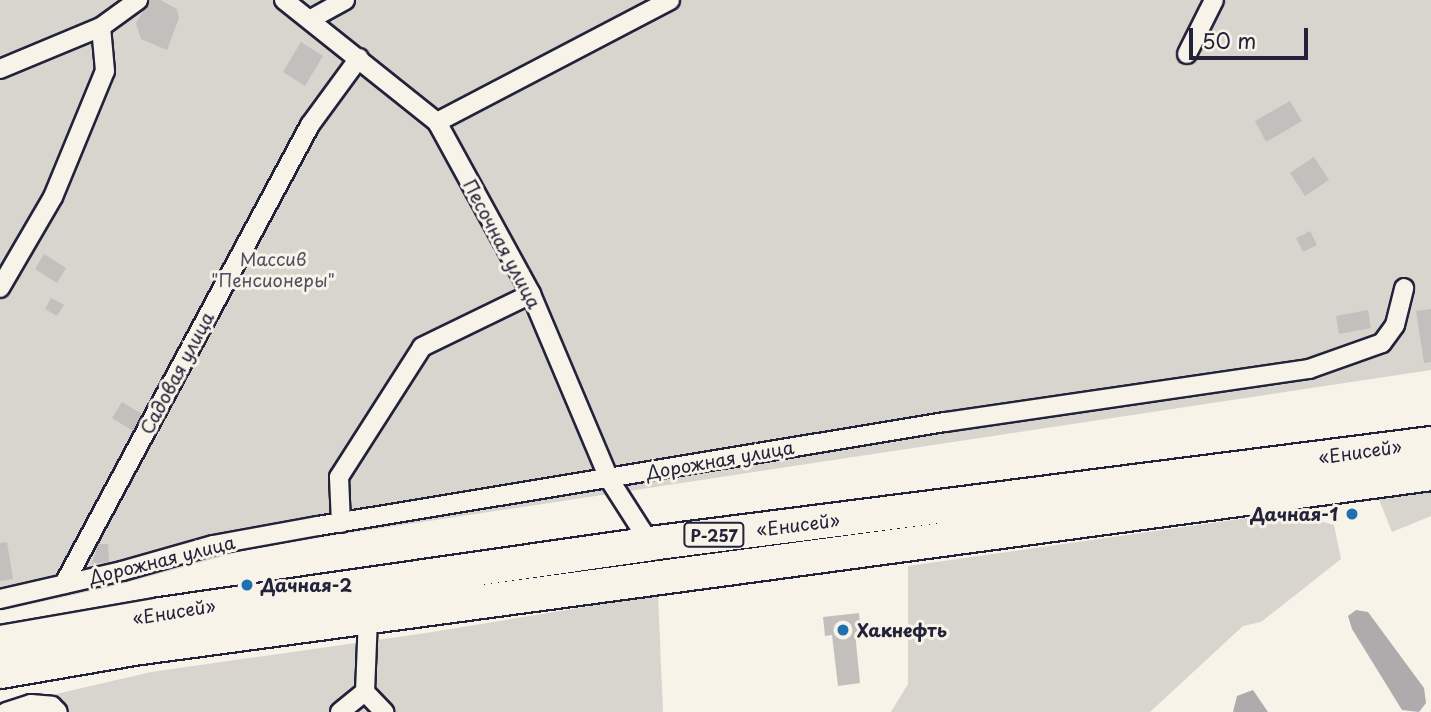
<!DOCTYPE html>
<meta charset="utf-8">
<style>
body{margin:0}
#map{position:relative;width:1431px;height:712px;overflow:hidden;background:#f7f3e8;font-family:"Playpen Sans",sans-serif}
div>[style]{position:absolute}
.green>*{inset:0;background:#d8d5cf}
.water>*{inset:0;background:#aeabad}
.building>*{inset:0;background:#c2bfbd}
.roads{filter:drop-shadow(2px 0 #22223b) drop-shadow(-2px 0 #22223b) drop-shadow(0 2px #22223b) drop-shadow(0 -2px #22223b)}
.street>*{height:18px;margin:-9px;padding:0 9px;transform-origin:9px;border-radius:9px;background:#f7f3e8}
.highway>*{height:33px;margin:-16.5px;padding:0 16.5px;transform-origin:16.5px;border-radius:16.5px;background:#f7f3e8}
.dots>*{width:19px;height:19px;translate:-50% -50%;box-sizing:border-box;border:4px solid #f7f3e8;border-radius:50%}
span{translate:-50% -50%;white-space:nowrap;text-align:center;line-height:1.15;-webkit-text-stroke:6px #f7f3e8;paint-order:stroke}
.shield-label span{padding:2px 5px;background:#f7f3e8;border:2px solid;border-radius:5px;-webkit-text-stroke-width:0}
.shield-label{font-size:16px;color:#22223b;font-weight:700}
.street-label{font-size:18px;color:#22223b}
.park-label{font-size:18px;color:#504f60}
.poi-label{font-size:18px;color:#22223b;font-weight:700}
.right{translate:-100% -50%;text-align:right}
.left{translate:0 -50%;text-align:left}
.scale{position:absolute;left:1189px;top:28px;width:119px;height:32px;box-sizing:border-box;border:4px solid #22223b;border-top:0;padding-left:9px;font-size:21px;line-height:24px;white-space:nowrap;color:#22223b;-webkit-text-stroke:5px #f7f3e8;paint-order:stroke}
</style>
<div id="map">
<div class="green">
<div style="clip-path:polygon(0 0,1431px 0,1431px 370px,257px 547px,114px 586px,0 611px)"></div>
<div style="clip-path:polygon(1431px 490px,1431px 516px,1392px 532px,1378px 497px)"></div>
<div style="clip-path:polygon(1261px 516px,1304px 517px,1334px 525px,1341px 559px,1261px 622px,1243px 626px,1150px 712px,891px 712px,908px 684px,908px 566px)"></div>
<div style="clip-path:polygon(658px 595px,663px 712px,0 712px,0 707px,151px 672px,426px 633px)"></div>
</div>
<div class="water">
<div style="clip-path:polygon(1356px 610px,1368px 612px,1424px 688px,1426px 703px,1419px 712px,1402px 710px,1352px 629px,1348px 616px)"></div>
<div style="clip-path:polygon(1253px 690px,1268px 712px,1233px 712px,1237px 696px)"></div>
</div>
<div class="building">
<div style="clip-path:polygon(150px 0,160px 0,177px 9px,179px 18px,167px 50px,141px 39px,136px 23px)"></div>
<div style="clip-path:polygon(301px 42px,323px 56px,305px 86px,283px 72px)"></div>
<div style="clip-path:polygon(1290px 101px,1302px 121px,1266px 142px,1255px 121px)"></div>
<div style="clip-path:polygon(1314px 157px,1329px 180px,1305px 196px,1290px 173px)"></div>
<div style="clip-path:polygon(1310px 231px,1317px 245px,1303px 252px,1296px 238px)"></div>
<div style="clip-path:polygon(44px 254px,66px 268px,57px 283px,35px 269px)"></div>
<div style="clip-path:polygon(51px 298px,64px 305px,57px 316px,45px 309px)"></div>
<div style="clip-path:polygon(1431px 309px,1431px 362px,1424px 363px,1416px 311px)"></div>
<div style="clip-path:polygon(1368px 310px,1371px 328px,1339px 334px,1336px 316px)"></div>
<div style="clip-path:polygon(122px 402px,142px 414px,133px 431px,112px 418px)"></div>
<div style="clip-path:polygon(7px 542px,13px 579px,0 581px,0 543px)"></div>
<div style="clip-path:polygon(98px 544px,108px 544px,109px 562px,92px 564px)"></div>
<div style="clip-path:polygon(859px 613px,861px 631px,855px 632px,860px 683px,838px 686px,832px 635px,825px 636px,823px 617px)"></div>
</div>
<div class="roads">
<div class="street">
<div style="left:284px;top:0;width:196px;rotate:38.6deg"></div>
<div style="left:437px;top:122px;width:196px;rotate:61.3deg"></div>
<div style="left:531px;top:294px;width:201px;rotate:67.1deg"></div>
<div style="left:609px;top:479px;width:76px;rotate:57.4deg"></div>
<div style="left:311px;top:19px;width:39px;rotate:-29deg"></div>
<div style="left:1187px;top:54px;width:60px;rotate:-63.4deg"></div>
<div style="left:0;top:69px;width:109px;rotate:-22.6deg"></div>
<div style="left:101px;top:27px;width:46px;rotate:-36.1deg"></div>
<div style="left:437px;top:122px;width:263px;rotate:-27.6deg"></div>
<div style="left:0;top:288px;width:105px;rotate:-59.8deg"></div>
<div style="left:53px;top:197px;width:136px;rotate:-67.6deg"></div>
<div style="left:105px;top:71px;width:44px;rotate:-95.2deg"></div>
<div style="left:341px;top:523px;width:46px;rotate:-92.5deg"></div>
<div style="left:339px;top:477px;width:154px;rotate:-57.4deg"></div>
<div style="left:422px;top:347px;width:121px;rotate:-25.9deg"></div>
<div style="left:64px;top:584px;width:521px;rotate:-61.81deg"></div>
<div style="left:310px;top:125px;width:83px;rotate:-53.8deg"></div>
<div style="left:0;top:599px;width:125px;rotate:-12.9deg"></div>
<div style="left:122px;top:571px;width:95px;rotate:-15.9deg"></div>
<div style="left:213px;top:545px;width:107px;rotate:-10.3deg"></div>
<div style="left:318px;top:526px;width:636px;rotate:-9.42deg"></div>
<div style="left:945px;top:422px;width:368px;rotate:-8.3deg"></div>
<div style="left:1309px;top:369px;width:77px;rotate:-19.6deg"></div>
<div style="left:1382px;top:343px;width:22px;rotate:-54deg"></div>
<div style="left:1395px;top:325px;width:38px;rotate:-76deg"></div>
<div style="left:365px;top:692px;width:28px;rotate:46deg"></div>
<div style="left:6px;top:712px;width:26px;rotate:-18deg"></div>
<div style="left:31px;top:704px;width:21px;rotate:5deg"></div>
<div style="left:52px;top:706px;width:8px;rotate:45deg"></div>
<div style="left:340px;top:712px;width:32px;rotate:-39deg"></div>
<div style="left:365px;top:692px;width:76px;rotate:-87.7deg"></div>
</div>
<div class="highway">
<div style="left:0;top:642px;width:162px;rotate:-9.9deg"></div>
<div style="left:160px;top:614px;width:495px;rotate:-8.2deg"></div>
<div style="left:650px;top:543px;width:787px;rotate:-7.3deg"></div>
<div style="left:0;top:671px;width:135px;rotate:-9.8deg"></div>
<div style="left:133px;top:648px;width:1310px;rotate:-7.68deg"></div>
</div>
</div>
<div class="dots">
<div style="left:1352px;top:514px;background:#1f6fb2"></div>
<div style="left:247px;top:585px;background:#1f6fb2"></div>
<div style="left:843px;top:630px;background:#1f6fb2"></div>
</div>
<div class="shield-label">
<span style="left:714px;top:535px">Р-257</span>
</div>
<div class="street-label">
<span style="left:502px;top:244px;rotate:62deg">Песочная улица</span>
<span style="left:177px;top:373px;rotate:-62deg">Садовая улица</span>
<span style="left:1360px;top:452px;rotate:-8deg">«Енисей»</span>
<span style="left:720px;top:460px;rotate:-10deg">Дорожная улица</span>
<span style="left:798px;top:525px;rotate:-7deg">«Енисей»</span>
<span style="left:162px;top:560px;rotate:-14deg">Дорожная улица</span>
<span style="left:174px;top:612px;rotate:-9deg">«Енисей»</span>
</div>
<div class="park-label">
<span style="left:273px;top:270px">Массив<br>"Пенсионеры"</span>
</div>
<div class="poi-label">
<span class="right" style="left:1338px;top:514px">Дачная-1</span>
<span class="left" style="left:261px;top:585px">Дачная-2</span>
<span class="left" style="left:857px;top:630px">Хакнефть</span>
</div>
<div class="scale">50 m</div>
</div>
